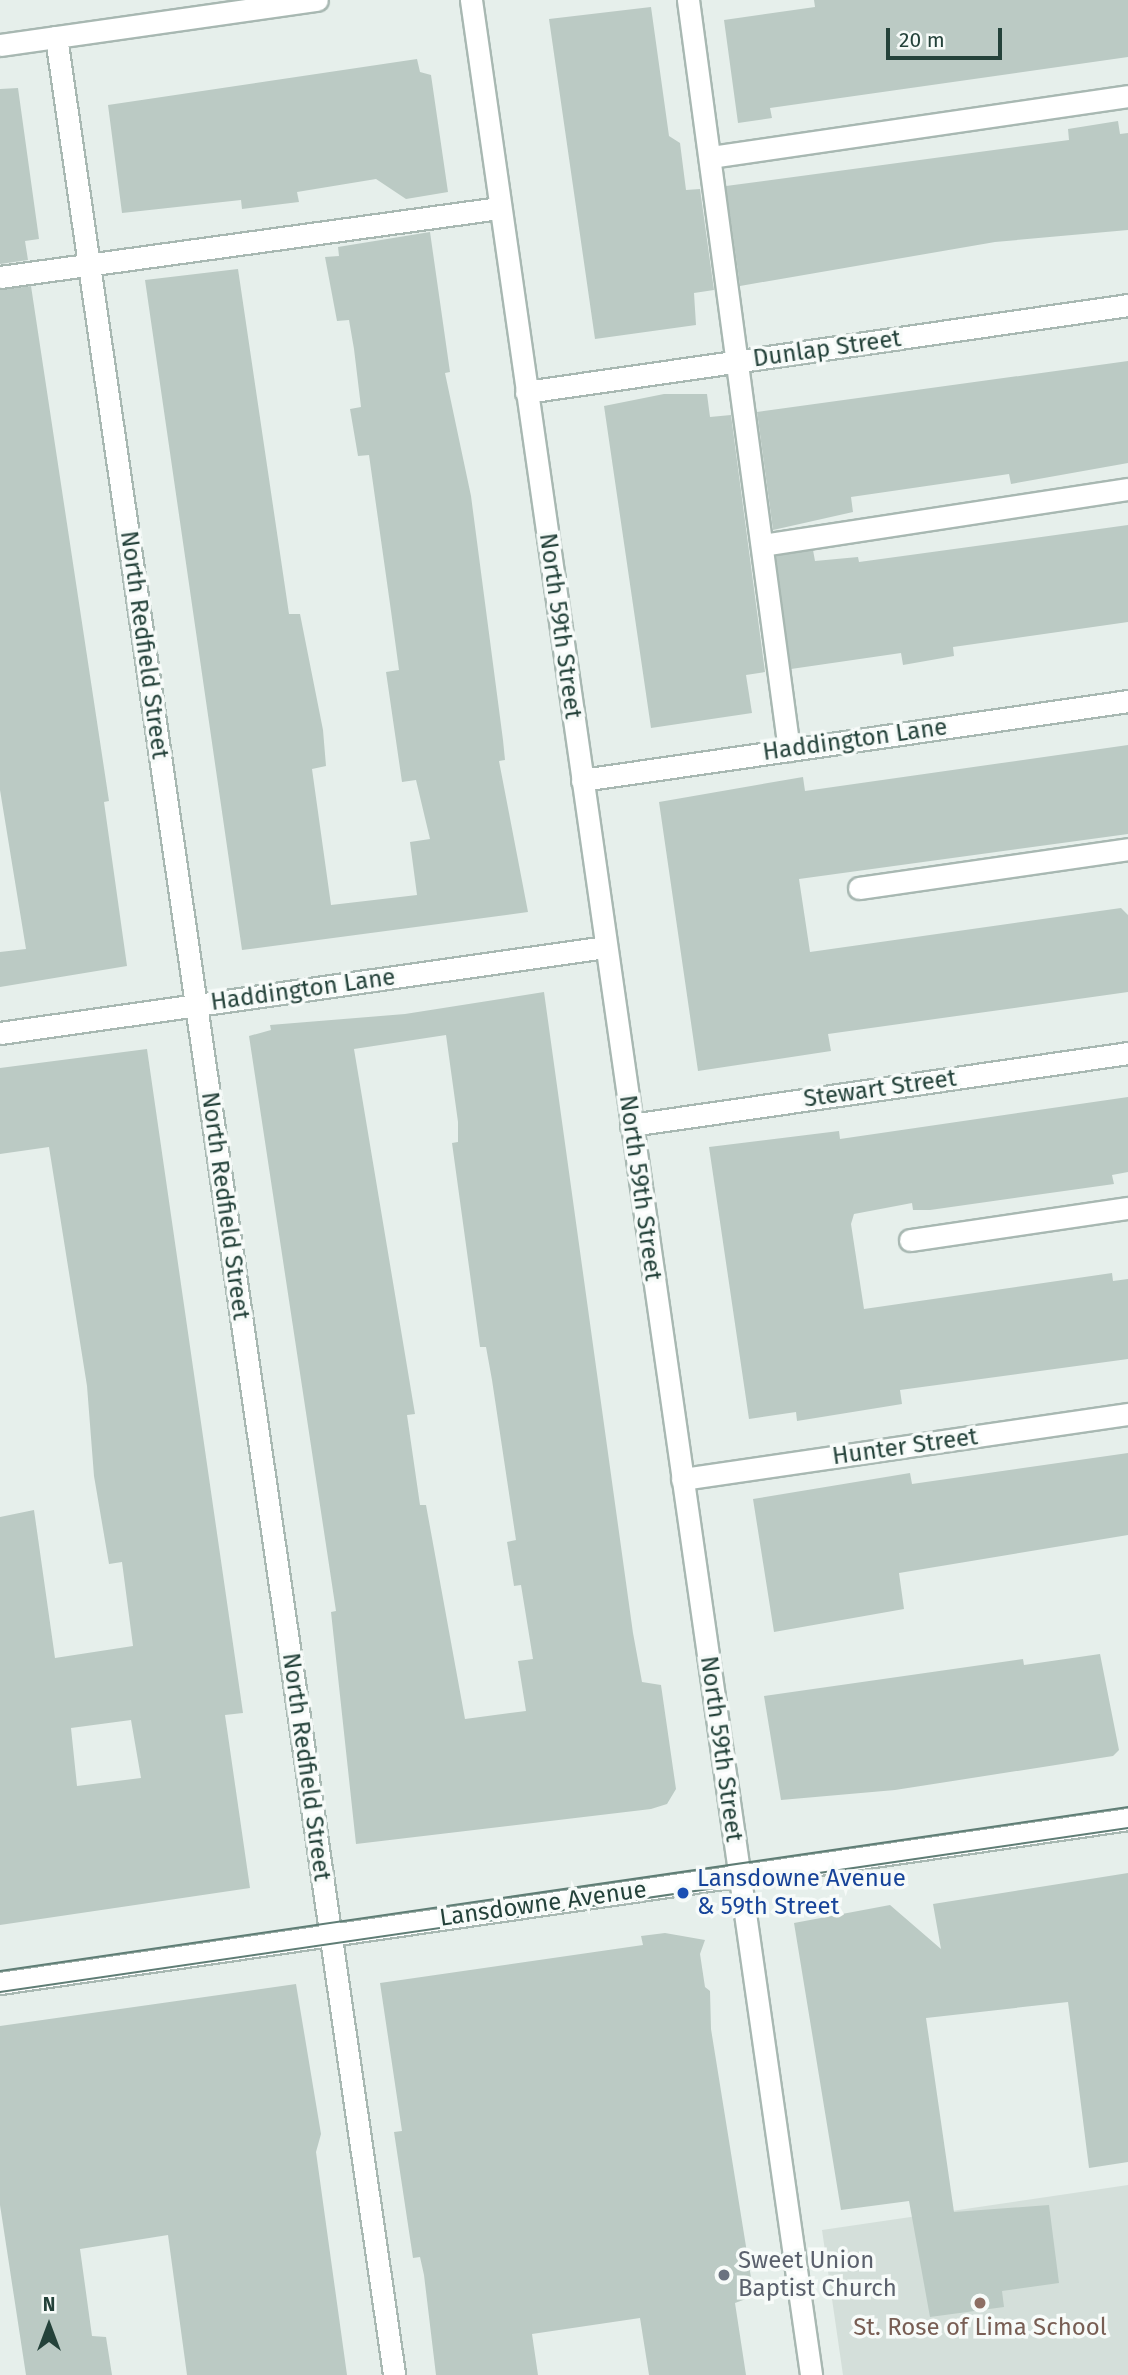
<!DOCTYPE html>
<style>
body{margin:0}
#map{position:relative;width:1128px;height:2375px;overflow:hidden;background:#e6efeb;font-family:"Fira Sans",sans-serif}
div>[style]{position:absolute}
.built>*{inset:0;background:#d4dfda}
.building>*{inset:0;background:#bbcac4}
.roads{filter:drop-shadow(2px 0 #a8b8b2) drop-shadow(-2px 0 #a8b8b2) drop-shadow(0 2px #a8b8b2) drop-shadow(0 -2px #a8b8b2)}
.minor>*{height:21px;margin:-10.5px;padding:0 10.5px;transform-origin:10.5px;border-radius:10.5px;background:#fff}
.tram>*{height:2px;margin:-1px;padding:0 1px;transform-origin:1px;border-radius:1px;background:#5f7d75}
.dots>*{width:19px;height:19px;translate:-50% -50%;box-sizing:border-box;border:4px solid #f7fbf9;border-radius:50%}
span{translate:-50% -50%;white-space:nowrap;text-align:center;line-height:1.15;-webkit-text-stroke:7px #f7fbf9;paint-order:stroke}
.street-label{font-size:24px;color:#24423a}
.transit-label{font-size:24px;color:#164399}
.left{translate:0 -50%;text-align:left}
.worship-label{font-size:24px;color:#5b616d}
.education-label{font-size:24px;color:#785e54}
.north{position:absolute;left:14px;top:2291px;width:70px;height:70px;-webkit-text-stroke:5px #f7fbf9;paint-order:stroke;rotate:0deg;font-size:19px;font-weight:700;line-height:28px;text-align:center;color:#24423a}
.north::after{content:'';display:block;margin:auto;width:24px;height:32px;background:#24423a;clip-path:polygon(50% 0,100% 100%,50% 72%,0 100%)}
.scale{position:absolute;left:886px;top:28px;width:116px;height:32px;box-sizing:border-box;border:4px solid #24423a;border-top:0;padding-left:9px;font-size:21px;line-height:24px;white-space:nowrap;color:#24423a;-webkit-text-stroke:5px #f7fbf9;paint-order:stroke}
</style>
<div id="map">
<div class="built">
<div style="clip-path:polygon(1128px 2185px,1128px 2375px,843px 2375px,822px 2230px)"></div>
</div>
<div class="building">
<div style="clip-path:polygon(814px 0,1128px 0,1128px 57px,770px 108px,772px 118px,738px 123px,724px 20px,815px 7px)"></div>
<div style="clip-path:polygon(651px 7px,669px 136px,680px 143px,686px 190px,700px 189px,714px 290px,694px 293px,696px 325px,595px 339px,549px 19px)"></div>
<div style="clip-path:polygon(417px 59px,420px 72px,431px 75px,448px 192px,406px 199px,376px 179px,297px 192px,299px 202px,242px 209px,241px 200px,122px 213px,108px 105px)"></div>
<div style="clip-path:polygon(18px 88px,39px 239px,25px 241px,28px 260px,0 264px,0 89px)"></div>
<div style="clip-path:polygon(1118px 121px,1120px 134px,1128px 133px,1128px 230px,995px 242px,740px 286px,726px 186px,1069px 140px,1068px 129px)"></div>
<div style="clip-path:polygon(430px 232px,450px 372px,445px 373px,471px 496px,503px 740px,505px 760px,499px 761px,528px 912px,242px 950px,145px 280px,238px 269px,289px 614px,300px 614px,323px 730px,326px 766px,312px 769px,331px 905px,417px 895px,410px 842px,430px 839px,416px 780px,402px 782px,386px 672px,399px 670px,391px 611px,369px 455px,358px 456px,350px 409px,361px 407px,354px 349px,349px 320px,337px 321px,325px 257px,339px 256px,338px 247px)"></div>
<div style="clip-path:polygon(31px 286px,109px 801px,104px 802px,127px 966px,0 987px,0 952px,26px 949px,0 790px,0 290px)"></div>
<div style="clip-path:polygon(1128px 361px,1128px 463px,1011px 484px,1009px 474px,851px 497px,853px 512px,773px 530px,757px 412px)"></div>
<div style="clip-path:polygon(664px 394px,707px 394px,710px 417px,731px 415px,765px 672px,746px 675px,752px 713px,651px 728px,604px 406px)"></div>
<div style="clip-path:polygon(1128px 525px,1128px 622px,953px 647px,954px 656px,903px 665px,901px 653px,791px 669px,776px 556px,813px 550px,815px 561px,858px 557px,859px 562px)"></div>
<div style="clip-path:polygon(1128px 745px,1128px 834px,799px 879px,810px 952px,1121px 908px,1128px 915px,1128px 992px,828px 1034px,831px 1051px,698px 1071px,659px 802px,803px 777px,805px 791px)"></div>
<div style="clip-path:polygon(evenodd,544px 992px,633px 1633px,642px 1682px,661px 1685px,676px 1789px,667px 1804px,651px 1809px,356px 1844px,331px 1612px,336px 1611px,249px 1036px,271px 1030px,270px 1025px,405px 1014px,544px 992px,446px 1035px,458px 1122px,458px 1142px,452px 1143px,480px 1347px,486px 1347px,492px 1380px,516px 1540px,507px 1542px,514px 1586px,521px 1585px,533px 1659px,518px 1661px,526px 1711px,465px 1719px,426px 1505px,420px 1505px,407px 1415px,415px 1414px,354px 1049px,446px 1035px)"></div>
<div style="clip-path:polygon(evenodd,147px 1049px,243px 1713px,225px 1715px,250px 1888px,0 1925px,0 1517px,34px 1510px,55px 1658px,133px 1646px,122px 1562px,109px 1564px,94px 1476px,87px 1386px,49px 1147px,0 1154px,0 1068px,147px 1049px,131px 1720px,141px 1778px,77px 1786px,71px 1728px,131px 1720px)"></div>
<div style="clip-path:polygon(1128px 1097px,1128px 1172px,1112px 1175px,1114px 1184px,930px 1210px,913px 1210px,912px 1203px,854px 1214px,851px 1224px,864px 1309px,1112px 1273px,1113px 1281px,1128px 1279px,1128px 1359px,900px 1390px,902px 1404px,797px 1421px,796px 1412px,749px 1419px,709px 1147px,839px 1131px,840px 1139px)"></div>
<div style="clip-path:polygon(1128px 1453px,1128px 1535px,899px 1573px,904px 1609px,774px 1632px,753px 1499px,910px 1473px,912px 1484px)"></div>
<div style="clip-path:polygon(1100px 1654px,1119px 1750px,1113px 1756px,895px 1790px,781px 1800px,764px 1696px,1023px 1659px,1024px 1665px)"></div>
<div style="clip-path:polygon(1128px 1873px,1128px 2162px,1089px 2168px,1068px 2002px,926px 2018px,954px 2212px,1049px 2205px,1059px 2283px,1002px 2291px,1004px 2307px,930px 2317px,909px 2201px,841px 2210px,794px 1923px,890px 1905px,941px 1949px,933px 1904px)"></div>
<div style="clip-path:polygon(665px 1933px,705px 1940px,700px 1954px,705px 1987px,710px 1991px,711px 2029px,754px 2296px,735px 2303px,746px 2375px,649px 2375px,640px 2318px,532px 2334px,538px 2375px,436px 2375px,424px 2275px,420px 2257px,413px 2258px,394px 2132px,402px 2131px,380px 1983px,643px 1945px,641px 1936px)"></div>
<div style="clip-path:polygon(296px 1984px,321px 2134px,316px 2152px,347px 2375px,187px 2375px,168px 2235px,80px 2249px,92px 2336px,106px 2337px,112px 2375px,26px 2375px,0 2205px,0 2026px)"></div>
</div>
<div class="roads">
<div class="minor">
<div style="left:471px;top:0;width:2399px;rotate:81.85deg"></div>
<div style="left:688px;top:0;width:757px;rotate:82.33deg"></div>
<div style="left:56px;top:37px;width:2362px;rotate:81.77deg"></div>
<div style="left:0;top:45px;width:320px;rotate:-8.1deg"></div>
<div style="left:710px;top:157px;width:422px;rotate:-8.3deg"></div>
<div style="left:0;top:277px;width:504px;rotate:-7.87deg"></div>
<div style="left:526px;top:392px;width:608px;rotate:-8.22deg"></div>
<div style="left:762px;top:545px;width:370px;rotate:-8.7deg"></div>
<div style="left:582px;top:780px;width:552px;rotate:-8.23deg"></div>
<div style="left:859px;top:888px;width:272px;rotate:-8.2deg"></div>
<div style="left:0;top:1033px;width:612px;rotate:-8.08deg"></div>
<div style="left:631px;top:1125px;width:502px;rotate:-8.24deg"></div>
<div style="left:910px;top:1240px;width:220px;rotate:-8.4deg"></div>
<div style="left:682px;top:1479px;width:451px;rotate:-8.3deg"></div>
<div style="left:0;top:1983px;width:1140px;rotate:-8.27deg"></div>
</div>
</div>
<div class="tram">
<div style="left:0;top:1971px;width:1140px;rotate:-8.27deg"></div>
<div style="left:0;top:1992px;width:1140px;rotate:-8.27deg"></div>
</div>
<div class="dots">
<div style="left:683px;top:1893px;background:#1a4fb4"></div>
<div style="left:724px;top:2275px;background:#6b7280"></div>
<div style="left:980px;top:2303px;background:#8d6e63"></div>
</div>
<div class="street-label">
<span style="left:827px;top:349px;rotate:-8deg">Dunlap Street</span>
<span style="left:560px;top:626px;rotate:82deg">North 59th Street</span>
<span style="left:144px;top:645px;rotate:82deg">North Redfield Street</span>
<span style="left:855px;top:740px;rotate:-8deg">Haddington Lane</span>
<span style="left:303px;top:990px;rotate:-8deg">Haddington Lane</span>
<span style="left:880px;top:1089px;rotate:-8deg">Stewart Street</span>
<span style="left:640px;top:1188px;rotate:82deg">North 59th Street</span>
<span style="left:225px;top:1206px;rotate:82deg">North Redfield Street</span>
<span style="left:905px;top:1447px;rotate:-8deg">Hunter Street</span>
<span style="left:721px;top:1749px;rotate:82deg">North 59th Street</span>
<span style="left:306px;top:1767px;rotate:82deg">North Redfield Street</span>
<span style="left:543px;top:1904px;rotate:-8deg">Lansdowne Avenue</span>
</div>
<div class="transit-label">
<span class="left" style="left:697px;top:1893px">Lansdowne Avenue<br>&amp; 59th Street</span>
</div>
<div class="worship-label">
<span class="left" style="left:738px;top:2275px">Sweet Union<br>Baptist Church</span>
</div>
<div class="education-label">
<span style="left:980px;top:2328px">St. Rose of Lima School</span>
</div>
<div class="north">N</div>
<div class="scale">20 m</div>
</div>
